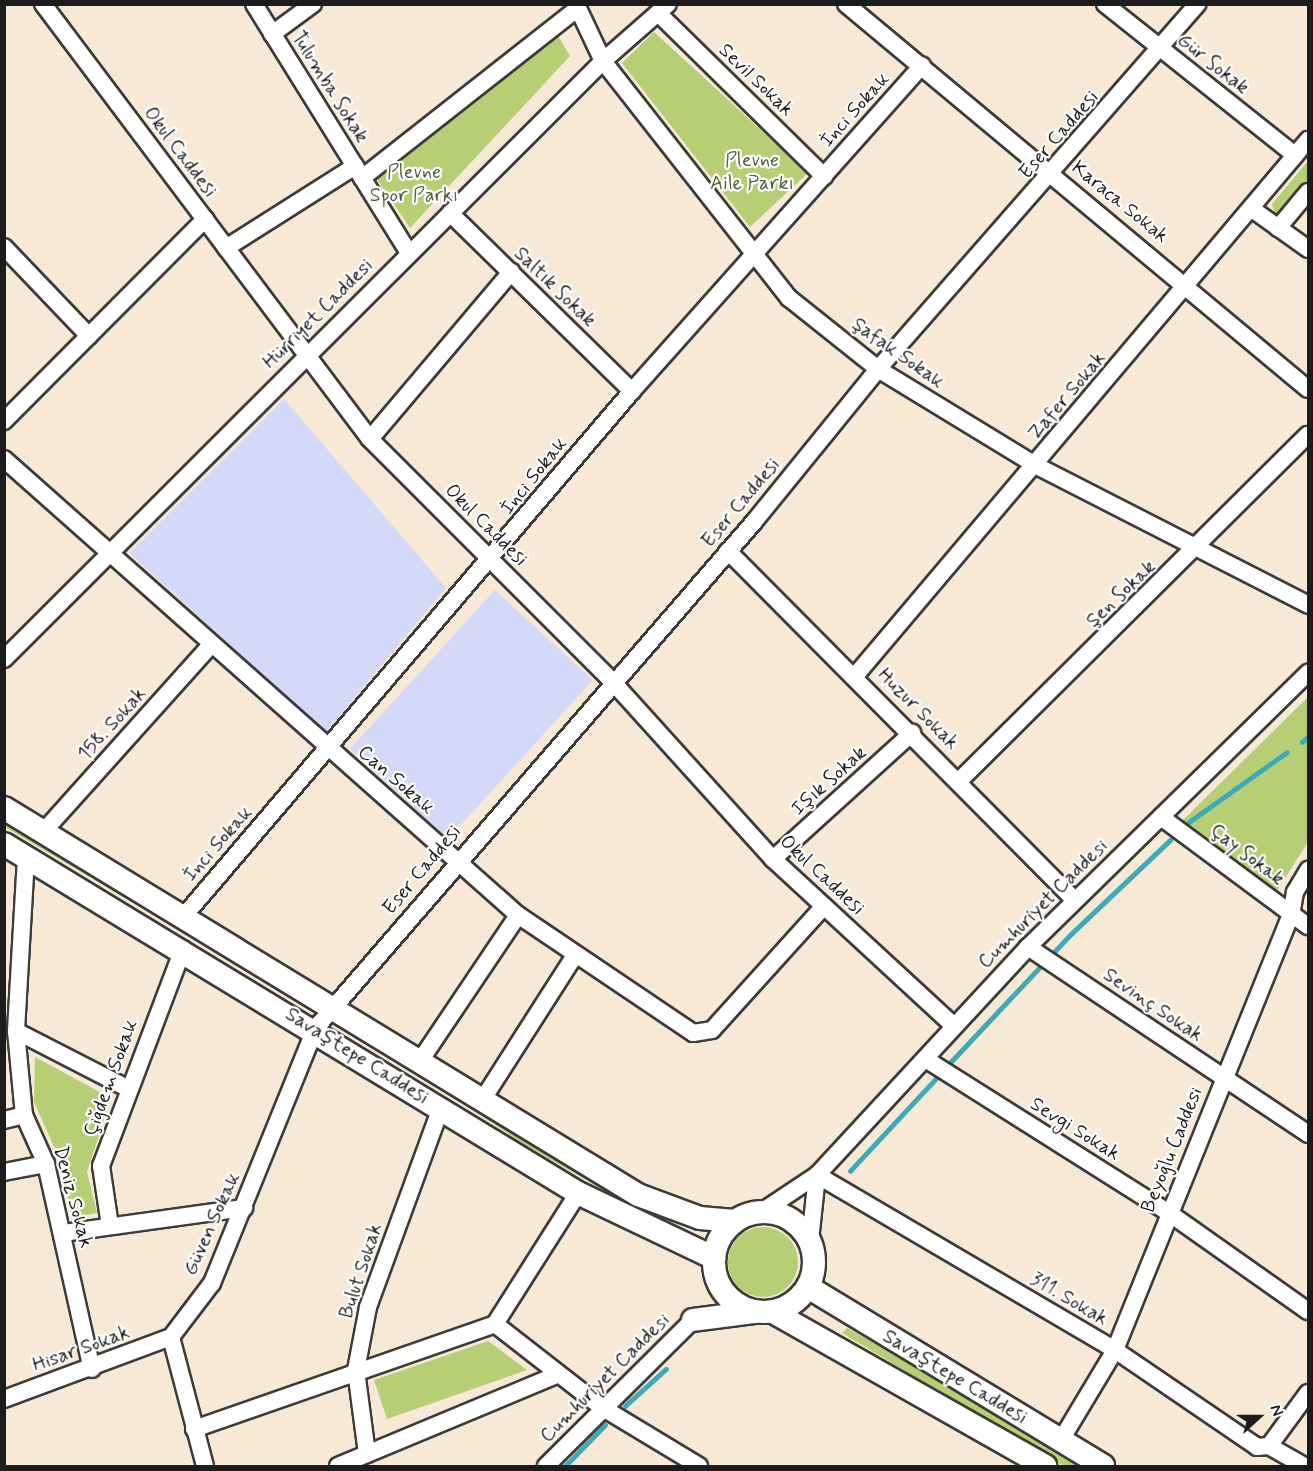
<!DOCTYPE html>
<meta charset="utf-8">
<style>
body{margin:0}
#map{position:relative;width:1313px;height:1471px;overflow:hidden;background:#f7e9d5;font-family:Mynerve,sans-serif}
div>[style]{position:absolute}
.built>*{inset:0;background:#d4d8f9}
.green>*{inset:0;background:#b6cf75}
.round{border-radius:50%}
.stream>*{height:4.5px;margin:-2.25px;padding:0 2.25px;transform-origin:2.25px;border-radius:2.25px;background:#3babb7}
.roads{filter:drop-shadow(2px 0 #3d3b38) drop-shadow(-2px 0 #3d3b38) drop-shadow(0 2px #3d3b38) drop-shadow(0 -2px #3d3b38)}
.minor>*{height:16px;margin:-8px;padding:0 8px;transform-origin:8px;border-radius:8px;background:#fff}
.secondary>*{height:22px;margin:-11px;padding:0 11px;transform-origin:11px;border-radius:11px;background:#fff}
.secondary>.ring{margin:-11px;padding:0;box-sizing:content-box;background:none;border:22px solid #fff;border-radius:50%}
span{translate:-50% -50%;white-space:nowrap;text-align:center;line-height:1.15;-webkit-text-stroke:4.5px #fff;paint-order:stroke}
.street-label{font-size:20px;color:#1c1c1c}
.park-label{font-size:20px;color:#525b3b}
.frame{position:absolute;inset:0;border:6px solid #1c1c1c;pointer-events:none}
.north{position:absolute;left:1229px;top:1387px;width:60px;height:60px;-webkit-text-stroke:4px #fff;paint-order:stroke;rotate:69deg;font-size:16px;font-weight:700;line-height:24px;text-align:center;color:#1c1c1c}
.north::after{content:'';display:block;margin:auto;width:21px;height:27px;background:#1c1c1c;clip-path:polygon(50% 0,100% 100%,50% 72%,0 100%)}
</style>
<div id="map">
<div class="built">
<div style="clip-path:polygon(284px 399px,446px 588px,326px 732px,129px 553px)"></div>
<div style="clip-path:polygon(495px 590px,593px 680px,448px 839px,350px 749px)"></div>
</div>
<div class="green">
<div style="clip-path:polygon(654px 32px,808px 173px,750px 227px,622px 63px)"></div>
<div style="clip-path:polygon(557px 34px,570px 56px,410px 228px,377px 179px)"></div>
<div style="clip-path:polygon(1308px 161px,1308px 183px,1275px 215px,1272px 204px)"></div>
<div style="clip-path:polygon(1308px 697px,1308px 842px,1277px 891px,1179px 824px)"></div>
<div style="clip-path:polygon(4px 821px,307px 1006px,5px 827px)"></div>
<div style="clip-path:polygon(359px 1035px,655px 1213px,652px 1218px,524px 1144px)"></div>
<div style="clip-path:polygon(35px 1057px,111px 1098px,87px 1172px,97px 1213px,71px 1218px,63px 1167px,34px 1102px)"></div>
<div class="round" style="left:728px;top:1227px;width:70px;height:70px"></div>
<div style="clip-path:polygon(847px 1328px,912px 1364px,1079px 1466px,1064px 1466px,842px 1333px)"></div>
<div style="clip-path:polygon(488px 1341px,527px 1370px,387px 1419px,374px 1380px)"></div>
</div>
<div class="stream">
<div style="left:1302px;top:742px;width:8px;rotate:-40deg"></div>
<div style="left:1189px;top:822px;width:120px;rotate:-35.5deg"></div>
<div style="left:946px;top:1067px;width:181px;rotate:-46.8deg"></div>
<div style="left:1070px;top:935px;width:138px;rotate:-43.5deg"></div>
<div style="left:850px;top:1171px;width:134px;rotate:-47.1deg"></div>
<div style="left:625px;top:1406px;width:55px;rotate:-42.1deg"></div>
<div style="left:565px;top:1466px;width:57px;rotate:-45.7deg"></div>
</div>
<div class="roads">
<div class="minor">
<div style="left:43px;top:4px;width:544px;rotate:53.07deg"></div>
<div style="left:370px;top:439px;width:342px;rotate:45deg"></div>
<div style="left:612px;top:681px;width:240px;rotate:47.9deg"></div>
<div style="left:773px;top:859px;width:246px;rotate:42.7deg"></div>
<div style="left:254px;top:4px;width:293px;rotate:58.1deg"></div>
<div style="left:576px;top:4px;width:63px;rotate:64.7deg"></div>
<div style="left:603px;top:61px;width:301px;rotate:51.9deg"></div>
<div style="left:789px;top:298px;width:114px;rotate:38.6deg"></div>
<div style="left:878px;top:369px;width:184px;rotate:31.4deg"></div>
<div style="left:1035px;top:465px;width:307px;rotate:27.1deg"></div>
<div style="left:846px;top:4px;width:601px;rotate:39.81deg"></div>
<div style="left:1105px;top:4px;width:243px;rotate:38.5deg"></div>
<div style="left:658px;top:13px;width:233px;rotate:44.5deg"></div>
<div style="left:272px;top:34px;width:51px;rotate:-36.2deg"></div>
<div style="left:362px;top:178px;width:275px;rotate:-38.2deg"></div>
<div style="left:1252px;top:209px;width:69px;rotate:35.5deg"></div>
<div style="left:450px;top:213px;width:255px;rotate:44.4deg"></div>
<div style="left:1278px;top:228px;width:47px;rotate:-50.2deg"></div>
<div style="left:4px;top:247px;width:123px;rotate:46.3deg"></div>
<div style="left:226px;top:248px;width:153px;rotate:-32.4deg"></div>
<div style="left:4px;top:421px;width:285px;rotate:-45.1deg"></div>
<div style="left:370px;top:439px;width:219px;rotate:-49.8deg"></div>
<div style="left:4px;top:459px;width:687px;rotate:41.58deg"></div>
<div style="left:518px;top:915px;width:211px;rotate:34deg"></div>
<div style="left:693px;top:1033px;width:19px;rotate:-9deg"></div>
<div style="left:712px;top:1030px;width:167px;rotate:-47.9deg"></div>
<div style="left:728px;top:551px;width:491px;rotate:45.2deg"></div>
<div style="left:4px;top:659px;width:846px;rotate:-44.95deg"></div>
<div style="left:603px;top:61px;width:86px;rotate:-41.2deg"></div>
<div style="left:855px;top:676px;width:702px;rotate:-49.8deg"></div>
<div style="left:960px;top:780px;width:490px;rotate:-44.8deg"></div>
<div style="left:1161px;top:817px;width:183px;rotate:36.6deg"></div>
<div style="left:44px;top:831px;width:251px;rotate:-48.1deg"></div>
<div style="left:26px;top:857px;width:174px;rotate:93.3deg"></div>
<div style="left:16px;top:1031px;width:84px;rotate:84.6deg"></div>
<div style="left:24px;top:1115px;width:54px;rotate:65.8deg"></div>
<div style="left:46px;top:1164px;width:210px;rotate:77.4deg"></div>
<div style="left:773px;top:859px;width:188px;rotate:-42.2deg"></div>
<div style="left:184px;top:916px;width:690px;rotate:-49.52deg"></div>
<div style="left:632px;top:391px;width:436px;rotate:-48.3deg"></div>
<div style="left:1028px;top:947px;width:337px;rotate:33.7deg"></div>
<div style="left:16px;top:1031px;width:125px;rotate:27.2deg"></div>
<div style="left:927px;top:1060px;width:286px;rotate:32.3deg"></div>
<div style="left:1169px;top:1213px;width:170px;rotate:35.2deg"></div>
<div style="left:420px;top:1061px;width:176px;rotate:-56.1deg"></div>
<div style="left:483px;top:1099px;width:171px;rotate:-57.4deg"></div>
<div style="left:4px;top:1120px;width:21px;rotate:-14deg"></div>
<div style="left:4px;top:1172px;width:43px;rotate:-10.8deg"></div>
<div style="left:817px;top:1175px;width:346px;rotate:30.4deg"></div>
<div style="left:1115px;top:1350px;width:172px;rotate:34.3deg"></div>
<div style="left:1257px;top:1447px;width:12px;rotate:-5deg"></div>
<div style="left:763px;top:1211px;width:65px;rotate:-33.7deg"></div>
<div style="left:817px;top:1175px;width:311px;rotate:-47.2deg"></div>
<div style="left:1028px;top:947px;width:392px;rotate:-44.4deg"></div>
<div style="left:110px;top:1226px;width:61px;rotate:-98.5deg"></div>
<div style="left:101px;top:1166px;width:232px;rotate:-69.3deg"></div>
<div style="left:63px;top:1233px;width:183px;rotate:-7.9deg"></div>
<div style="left:810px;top:1241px;width:66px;rotate:-83.9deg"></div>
<div style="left:495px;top:1324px;width:137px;rotate:37.9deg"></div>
<div style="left:603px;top:1408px;width:112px;rotate:31.1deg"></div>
<div style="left:4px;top:1399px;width:178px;rotate:-20.4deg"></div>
<div style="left:194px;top:1429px;width:319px;rotate:-19.2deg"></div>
<div style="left:495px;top:1324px;width:155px;rotate:-57.6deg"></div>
<div style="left:1061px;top:1440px;width:105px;rotate:-59deg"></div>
<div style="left:1115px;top:1350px;width:469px;rotate:-68deg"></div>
<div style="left:1291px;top:915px;width:23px;rotate:-80deg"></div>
<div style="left:1295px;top:892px;width:26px;rotate:-59deg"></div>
<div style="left:1269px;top:1446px;width:66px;rotate:-53.7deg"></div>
<div style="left:1269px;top:1446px;width:40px;rotate:29.7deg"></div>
<div style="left:367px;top:1454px;width:85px;rotate:-97.5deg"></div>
<div style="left:356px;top:1370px;width:64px;rotate:-79.2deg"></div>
<div style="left:368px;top:1307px;width:212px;rotate:-69.9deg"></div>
<div style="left:205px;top:1466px;width:133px;rotate:-104.8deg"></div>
<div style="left:171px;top:1337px;width:68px;rotate:-52.8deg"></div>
<div style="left:212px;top:1283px;width:274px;rotate:-67.9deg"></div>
<div style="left:315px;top:1029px;width:669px;rotate:-49.12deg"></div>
<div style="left:753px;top:523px;width:198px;rotate:-50.9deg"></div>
<div style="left:878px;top:369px;width:485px;rotate:-48.8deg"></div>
<div style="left:338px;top:1466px;width:239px;rotate:-22.6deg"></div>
<div style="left:546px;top:1466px;width:207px;rotate:-44.8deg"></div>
</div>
<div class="secondary">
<div style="left:4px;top:808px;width:743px;rotate:31.4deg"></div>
<div style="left:638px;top:1195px;width:66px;rotate:20.4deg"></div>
<div style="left:700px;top:1218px;width:35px;rotate:5deg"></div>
<div style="left:4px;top:844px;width:672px;rotate:31.3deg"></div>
<div style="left:578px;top:1193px;width:151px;rotate:25.5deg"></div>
<div class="ring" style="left:714px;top:1212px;width:78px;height:78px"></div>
<div style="left:808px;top:1287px;width:345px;rotate:31.2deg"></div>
<div style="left:773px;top:1312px;width:313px;rotate:29.5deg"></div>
<div style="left:693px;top:1320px;width:62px;rotate:-7.5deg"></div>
</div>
</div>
<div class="street-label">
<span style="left:1213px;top:64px;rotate:38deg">Gür Sokak</span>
<span style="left:756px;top:80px;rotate:44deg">Sevil Sokak</span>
<span style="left:330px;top:87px;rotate:58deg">Tulumba Sokak</span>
<span style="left:855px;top:110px;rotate:-48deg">İnci Sokak</span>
<span style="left:1059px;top:135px;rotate:-49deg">Eser Caddesi</span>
<span style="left:180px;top:152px;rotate:53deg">Okul Caddesi</span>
<span style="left:1120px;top:202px;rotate:39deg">Karaca Sokak</span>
<span style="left:555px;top:287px;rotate:44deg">Saltık Sokak</span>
<span style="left:318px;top:314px;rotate:-45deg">Hürriyet Caddesi</span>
<span style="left:898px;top:353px;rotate:35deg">Şafak Sokak</span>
<span style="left:1067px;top:396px;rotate:-50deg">Zafer Sokak</span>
<span style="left:534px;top:476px;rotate:-51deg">İnci Sokak</span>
<span style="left:741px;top:503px;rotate:-50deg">Eser Caddesi</span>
<span style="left:486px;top:525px;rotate:45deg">Okul Caddesi</span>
<span style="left:1121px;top:594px;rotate:-44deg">Şen Sokak</span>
<span style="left:918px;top:709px;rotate:45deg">Huzur Sokak</span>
<span style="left:112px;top:724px;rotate:-48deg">158. Sokak</span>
<span style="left:396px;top:780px;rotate:41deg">Can Sokak</span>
<span style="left:829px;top:781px;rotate:-42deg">Işık Sokak</span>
<span style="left:218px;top:844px;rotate:-49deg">İnci Sokak</span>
<span style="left:1247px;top:855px;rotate:37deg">Çay Sokak</span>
<span style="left:422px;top:870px;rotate:-50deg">Eser Caddesi</span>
<span style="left:822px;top:875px;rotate:43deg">Okul Caddesi</span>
<span style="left:1043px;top:904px;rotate:-45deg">Cumhuriyet Caddesi</span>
<span style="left:1153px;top:1005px;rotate:34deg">Sevinç Sokak</span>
<span style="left:357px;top:1056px;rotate:32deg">Savaştepe Caddesi</span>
<span style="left:111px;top:1078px;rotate:-70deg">Çiğdem Sokak</span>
<span style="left:1075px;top:1129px;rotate:32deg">Sevgi Sokak</span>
<span style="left:1172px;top:1150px;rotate:-68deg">Beyoğlu Caddesi</span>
<span style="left:73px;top:1197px;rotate:75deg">Deniz Sokak</span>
<span style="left:212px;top:1224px;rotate:-66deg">Güven Sokak</span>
<span style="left:361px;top:1271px;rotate:-72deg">Bulut Sokak</span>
<span style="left:1069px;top:1299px;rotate:30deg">311. Sokak</span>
<span style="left:81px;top:1349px;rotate:-20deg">Hisar Sokak</span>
<span style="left:955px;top:1377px;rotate:31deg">Savaştepe Caddesi</span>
<span style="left:605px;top:1378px;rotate:-45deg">Cumhuriyet Caddesi</span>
</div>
<div class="park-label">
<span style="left:752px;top:172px">Plevne<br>Aile Parkı</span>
<span style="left:414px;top:184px">Plevne<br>Spor Parkı</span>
</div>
<div class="frame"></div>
<div class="north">N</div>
</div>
